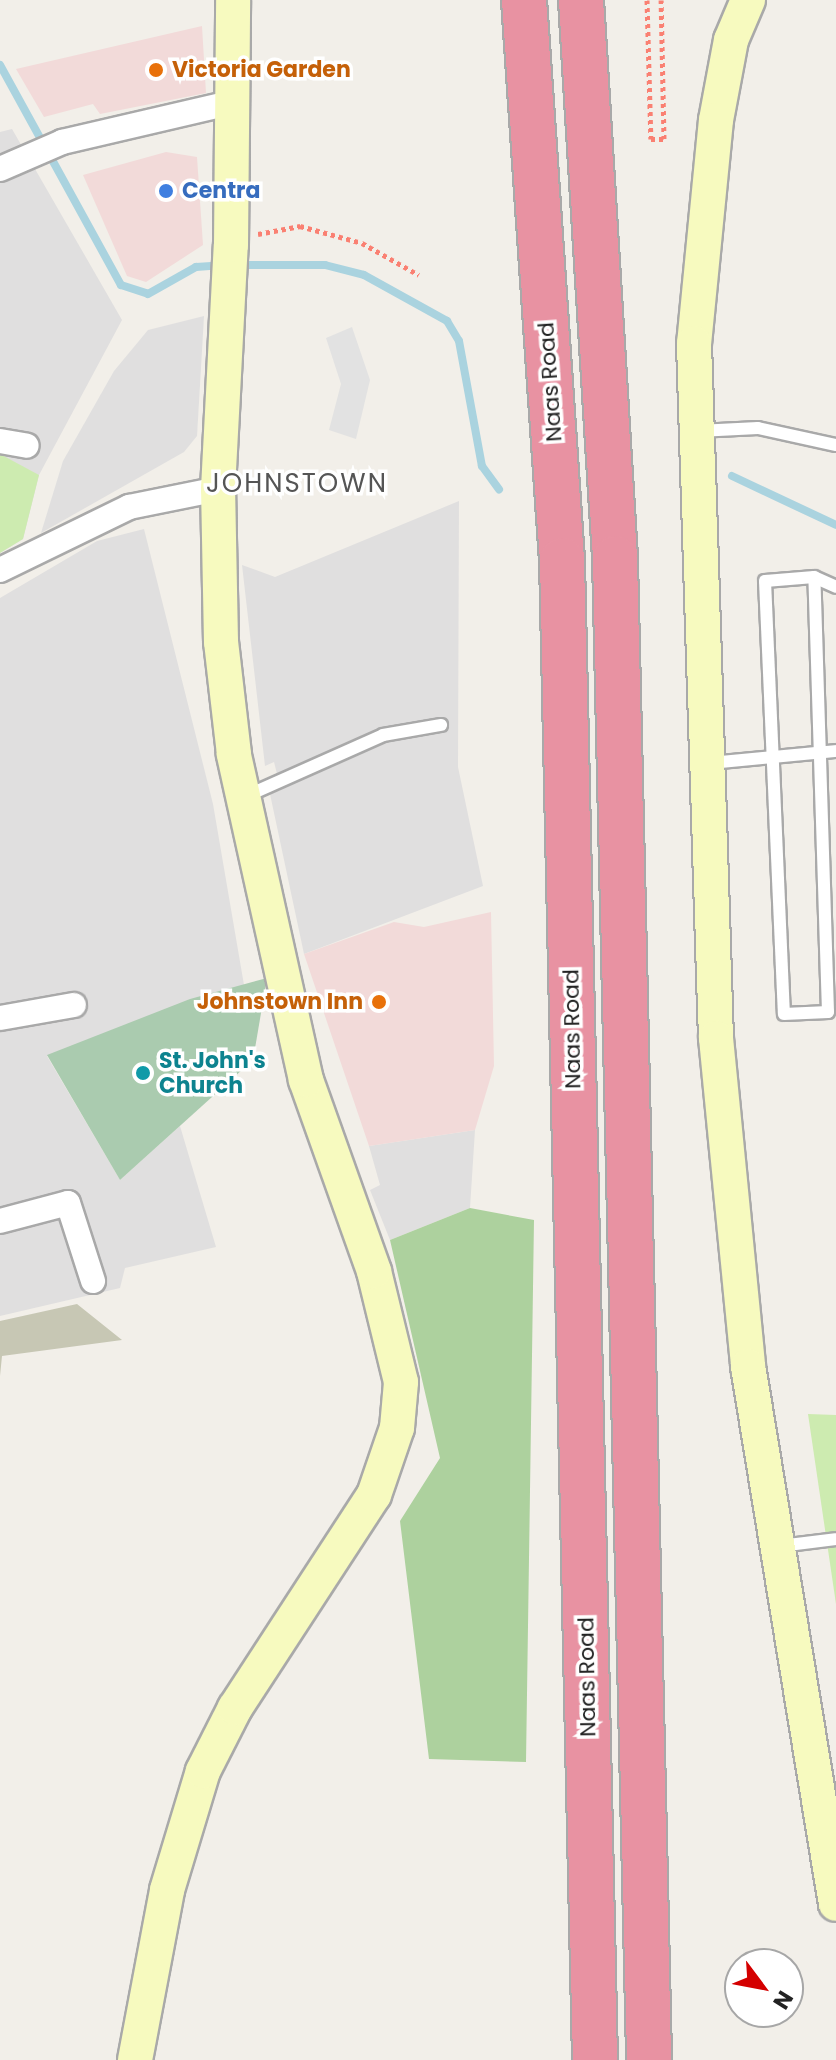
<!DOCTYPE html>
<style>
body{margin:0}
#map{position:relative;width:836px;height:2060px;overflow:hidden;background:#f2efe9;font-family:Poppins,sans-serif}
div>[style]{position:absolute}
.residential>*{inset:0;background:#e0dfdf}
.commercial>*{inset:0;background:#f2dad9}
.construction>*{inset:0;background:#c7c7b4}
.grass>*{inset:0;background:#cdebb0}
.forest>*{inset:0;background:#add19e}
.cemetery>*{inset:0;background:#aacbaf}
.parking>*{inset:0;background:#e2e2e2}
.stream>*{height:8px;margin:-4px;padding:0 4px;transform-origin:4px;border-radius:4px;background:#aad3df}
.path>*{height:5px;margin-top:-2.5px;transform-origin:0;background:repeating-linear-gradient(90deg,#fa8072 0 4px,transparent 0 8px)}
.roads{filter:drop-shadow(2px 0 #a9a9a9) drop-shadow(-2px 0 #a9a9a9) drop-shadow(0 2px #a9a9a9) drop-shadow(0 -2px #a9a9a9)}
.lane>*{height:12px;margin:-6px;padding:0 6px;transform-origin:6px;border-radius:6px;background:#fff}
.street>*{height:24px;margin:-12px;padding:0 12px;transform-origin:12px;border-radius:12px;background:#fff}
.secondary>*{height:34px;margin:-17px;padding:0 17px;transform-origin:17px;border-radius:17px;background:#f7fabf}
.highway>*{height:44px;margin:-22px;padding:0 22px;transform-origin:22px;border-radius:22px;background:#e892a2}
.dots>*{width:22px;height:22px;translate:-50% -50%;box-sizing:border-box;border:4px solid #fff;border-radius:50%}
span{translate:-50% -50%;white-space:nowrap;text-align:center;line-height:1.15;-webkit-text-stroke:7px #fff;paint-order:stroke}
.food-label{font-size:22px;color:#c56008;font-weight:700}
.left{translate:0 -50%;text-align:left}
.right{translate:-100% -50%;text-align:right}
.shop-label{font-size:22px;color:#366cbe;font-weight:700}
.street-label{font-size:22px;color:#222}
.culture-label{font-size:22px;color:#0d838f;font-weight:700}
.quarter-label{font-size:26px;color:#555;letter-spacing:2px}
.north{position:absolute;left:724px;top:1948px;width:80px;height:80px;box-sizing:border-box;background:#fff;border:2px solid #a7a7a7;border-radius:50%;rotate:122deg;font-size:22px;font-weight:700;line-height:32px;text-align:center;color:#222}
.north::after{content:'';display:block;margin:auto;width:28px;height:36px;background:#d40000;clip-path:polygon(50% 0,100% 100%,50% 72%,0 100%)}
</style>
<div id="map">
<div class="residential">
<div style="clip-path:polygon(12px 129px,122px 320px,39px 475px,23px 539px,0 553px,0 132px)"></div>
<div style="clip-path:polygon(204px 316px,197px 436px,184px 452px,41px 533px,63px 461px,114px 371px,148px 330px)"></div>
<div style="clip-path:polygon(459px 501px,458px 767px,483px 886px,304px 954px,270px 794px,281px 790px,274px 762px,265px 766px,242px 565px,275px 577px)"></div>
<div style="clip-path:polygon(144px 529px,213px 804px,244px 985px,47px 1056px,120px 1180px,180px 1126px,216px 1247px,125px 1268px,120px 1288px,0 1316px,0 598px,97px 541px)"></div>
<div style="clip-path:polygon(475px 1130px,470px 1208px,390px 1240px,370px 1190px,380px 1185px,369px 1146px)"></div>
</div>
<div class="commercial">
<div style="clip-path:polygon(202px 26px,206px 93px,100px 114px,93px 104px,44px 117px,16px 69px)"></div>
<div style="clip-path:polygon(166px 152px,197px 157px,203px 245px,146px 282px,127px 276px,83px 175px)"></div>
<div style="clip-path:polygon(491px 912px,494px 1066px,475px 1130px,369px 1146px,304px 954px,394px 922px,424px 927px)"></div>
</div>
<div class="construction">
<div style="clip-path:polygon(77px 1304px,122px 1340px,2px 1356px,0 1376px,0 1321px)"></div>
</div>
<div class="grass">
<div style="clip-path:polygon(0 454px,39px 475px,23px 539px,0 553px)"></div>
<div style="clip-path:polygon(808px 1414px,836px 1415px,836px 1604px)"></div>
</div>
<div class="forest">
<div style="clip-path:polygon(470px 1208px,534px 1220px,526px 1762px,429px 1759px,400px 1521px,440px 1458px,390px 1240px)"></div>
</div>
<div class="cemetery">
<div style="clip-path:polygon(267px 978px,253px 1060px,120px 1180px,47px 1055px,190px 999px)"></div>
</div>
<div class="parking">
<div style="clip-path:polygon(352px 327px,370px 380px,356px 439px,329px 430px,341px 384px,326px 338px)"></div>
</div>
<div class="stream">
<div style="left:0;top:65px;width:251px;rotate:61.2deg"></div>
<div style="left:121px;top:285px;width:28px;rotate:18deg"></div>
<div style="left:148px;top:294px;width:55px;rotate:-29.4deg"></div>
<div style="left:196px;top:267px;width:27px;rotate:-4deg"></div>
<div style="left:237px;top:265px;width:88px"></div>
<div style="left:325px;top:265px;width:40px;rotate:14.4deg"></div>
<div style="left:364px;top:275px;width:95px;rotate:29deg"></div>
<div style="left:447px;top:321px;width:23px;rotate:59deg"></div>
<div style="left:459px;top:341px;width:127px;rotate:79.6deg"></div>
<div style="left:482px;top:466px;width:29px;rotate:54deg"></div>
<div style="left:732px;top:476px;width:115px;rotate:25.2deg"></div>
</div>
<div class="path">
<div style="left:647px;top:0;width:139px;rotate:88.4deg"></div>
<div style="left:651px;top:139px;width:13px"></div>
<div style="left:664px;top:139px;width:139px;rotate:-91.2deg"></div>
<div style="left:258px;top:234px;width:43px;rotate:-10.8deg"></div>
<div style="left:300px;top:226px;width:64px;rotate:15.3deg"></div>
<div style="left:362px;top:243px;width:65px;rotate:29.3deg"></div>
</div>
<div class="roads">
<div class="lane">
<div style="left:698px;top:431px;width:60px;rotate:-2.9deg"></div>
<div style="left:758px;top:428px;width:80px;rotate:12.3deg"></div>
<div style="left:814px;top:577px;width:49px;rotate:175.3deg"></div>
<div style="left:765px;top:581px;width:433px;rotate:87.5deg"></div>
<div style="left:784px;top:1014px;width:44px;rotate:-2.6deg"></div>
<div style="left:828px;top:1012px;width:435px;rotate:-91.8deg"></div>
<div style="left:814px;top:577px;width:24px;rotate:24deg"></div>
<div style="left:711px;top:763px;width:126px;rotate:-5.5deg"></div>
<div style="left:244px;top:797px;width:152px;rotate:-24deg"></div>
<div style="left:383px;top:735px;width:59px;rotate:-9.8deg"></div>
<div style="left:780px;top:1546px;width:56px;rotate:-7.1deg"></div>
</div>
<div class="street">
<div style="left:0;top:169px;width:68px;rotate:-23.5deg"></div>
<div style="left:62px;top:142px;width:177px;rotate:-13.1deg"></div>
<div style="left:0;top:441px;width:27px;rotate:10deg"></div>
<div style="left:0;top:570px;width:144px;rotate:-26deg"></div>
<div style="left:129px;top:507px;width:91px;rotate:-11.4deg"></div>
<div style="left:0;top:1018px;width:75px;rotate:-10deg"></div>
<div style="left:0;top:1221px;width:70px;rotate:-14.8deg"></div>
<div style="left:68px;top:1203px;width:82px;rotate:72.2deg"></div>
</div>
<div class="secondary">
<div style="left:748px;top:0;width:43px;rotate:113deg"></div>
<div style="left:731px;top:40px;width:81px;rotate:100.6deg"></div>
<div style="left:716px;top:120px;width:224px;rotate:95.6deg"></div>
<div style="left:694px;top:343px;width:695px;rotate:88.19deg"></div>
<div style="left:716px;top:1038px;width:330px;rotate:84.4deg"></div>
<div style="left:748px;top:1366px;width:545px;rotate:80.71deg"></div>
<div style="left:135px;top:2060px;width:173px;rotate:-79.3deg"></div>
<div style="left:167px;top:1890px;width:124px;rotate:-73.2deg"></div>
<div style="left:203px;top:1771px;width:71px;rotate:-63.1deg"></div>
<div style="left:235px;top:1708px;width:254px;rotate:-56.9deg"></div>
<div style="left:374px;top:1495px;width:71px;rotate:-71.1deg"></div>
<div style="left:397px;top:1428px;width:46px;rotate:-85deg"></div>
<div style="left:401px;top:1382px;width:114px;rotate:-103.7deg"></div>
<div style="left:374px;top:1271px;width:203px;rotate:-109.6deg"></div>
<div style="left:306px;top:1080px;width:334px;rotate:-102.5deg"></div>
<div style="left:234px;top:754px;width:113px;rotate:-96.6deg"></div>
<div style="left:221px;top:642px;width:153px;rotate:-91.1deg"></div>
<div style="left:218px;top:489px;width:244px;rotate:-87deg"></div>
<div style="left:231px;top:245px;width:245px;rotate:-89.5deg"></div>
</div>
<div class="highway">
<div style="left:524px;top:0;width:561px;rotate:86.12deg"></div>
<div style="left:562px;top:560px;width:1500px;rotate:88.74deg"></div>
<div style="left:581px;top:0;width:559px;rotate:86.51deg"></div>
<div style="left:615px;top:558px;width:1502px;rotate:88.7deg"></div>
</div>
</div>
<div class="dots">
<div style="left:156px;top:70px;background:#e8710a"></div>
<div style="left:166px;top:191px;background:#3f7fe0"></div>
<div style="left:379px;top:1002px;background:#e8710a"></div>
<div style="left:143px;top:1073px;background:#0f9aa8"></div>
</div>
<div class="food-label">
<span class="left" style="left:172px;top:70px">Victoria Garden</span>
<span class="right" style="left:363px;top:1002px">Johnstown Inn</span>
</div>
<div class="shop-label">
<span class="left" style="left:182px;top:191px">Centra</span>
</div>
<div class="street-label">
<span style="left:550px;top:382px;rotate:-94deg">Naas Road</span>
<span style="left:572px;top:1029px;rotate:-91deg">Naas Road</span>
<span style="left:587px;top:1677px;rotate:-91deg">Naas Road</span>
</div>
<div class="culture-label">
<span class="left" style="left:159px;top:1073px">St. John's<br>Church</span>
</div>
<div class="quarter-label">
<span style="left:297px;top:484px">JOHNSTOWN</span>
</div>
<div class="north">N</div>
</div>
